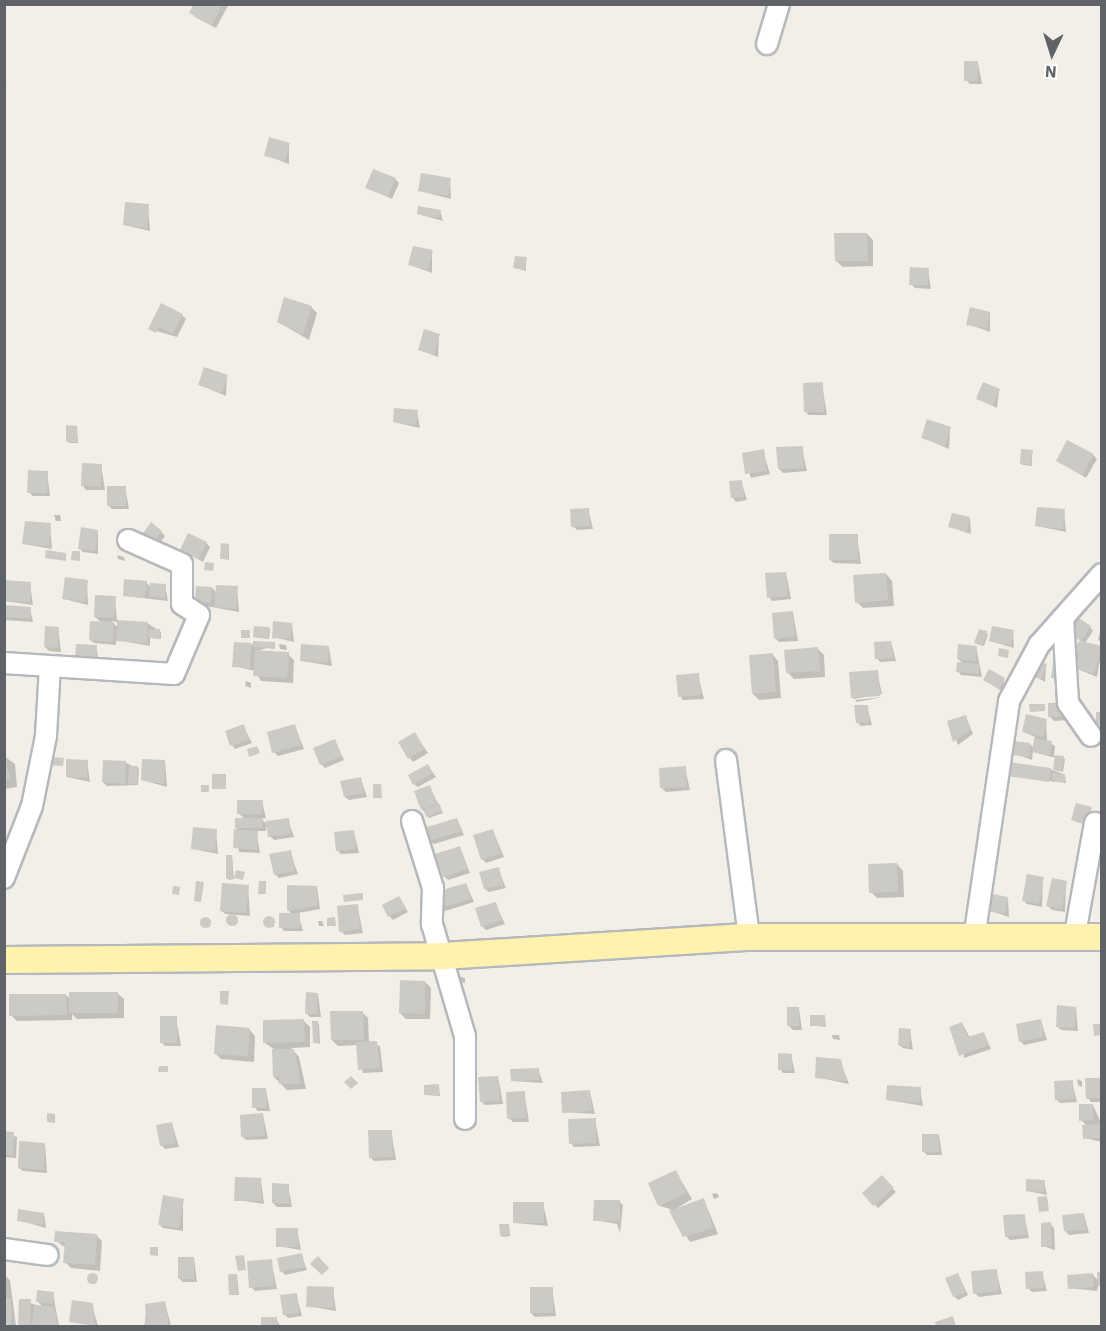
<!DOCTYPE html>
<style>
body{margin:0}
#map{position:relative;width:1106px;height:1331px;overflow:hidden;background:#f1efe8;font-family:"IBM Plex Sans",sans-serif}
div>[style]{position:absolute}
.shadow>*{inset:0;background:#0003}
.stream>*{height:4px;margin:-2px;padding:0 2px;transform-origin:2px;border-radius:2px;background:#aadaff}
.building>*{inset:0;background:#cccac5}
.round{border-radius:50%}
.roads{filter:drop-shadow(2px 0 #b5b8bc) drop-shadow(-2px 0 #b5b8bc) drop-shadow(0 2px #b5b8bc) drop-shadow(0 -2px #b5b8bc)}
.minor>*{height:20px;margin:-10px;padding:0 10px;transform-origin:10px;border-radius:10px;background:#fff}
.major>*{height:26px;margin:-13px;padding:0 13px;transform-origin:13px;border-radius:13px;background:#fff2af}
span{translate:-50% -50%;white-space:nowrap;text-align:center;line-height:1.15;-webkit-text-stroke:4.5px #fff;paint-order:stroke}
.frame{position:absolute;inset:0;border:6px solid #5f6368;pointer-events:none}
.north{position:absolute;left:1022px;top:24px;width:60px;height:60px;-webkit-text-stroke:4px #fff;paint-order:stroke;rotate:184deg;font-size:16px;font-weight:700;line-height:24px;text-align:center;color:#5f6368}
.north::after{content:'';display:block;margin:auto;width:21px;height:27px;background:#5f6368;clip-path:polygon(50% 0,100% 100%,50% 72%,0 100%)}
</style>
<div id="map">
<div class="shadow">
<div style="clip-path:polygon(191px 4px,229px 4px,216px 28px,195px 17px)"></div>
<div style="clip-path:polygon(978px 63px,982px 84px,970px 84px,966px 80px)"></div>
<div style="clip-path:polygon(289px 144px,289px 164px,265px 155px)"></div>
<div style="clip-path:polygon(395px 179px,399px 183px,392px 199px,367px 187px)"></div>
<div style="clip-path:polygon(450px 179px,451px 199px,420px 191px)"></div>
<div style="clip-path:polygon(148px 206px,150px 231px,124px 225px)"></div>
<div style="clip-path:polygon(440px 211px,443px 221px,418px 214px)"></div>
<div style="clip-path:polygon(867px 234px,873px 240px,873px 266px,843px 267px,836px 261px)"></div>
<div style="clip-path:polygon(432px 251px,432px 273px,410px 265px)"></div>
<div style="clip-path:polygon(526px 259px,526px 271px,515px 268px)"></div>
<div style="clip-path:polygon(928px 270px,931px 289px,915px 288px,911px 284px)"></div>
<div style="clip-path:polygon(311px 307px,317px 313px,309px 340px,278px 322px)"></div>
<div style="clip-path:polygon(990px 313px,990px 332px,968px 324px)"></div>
<div style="clip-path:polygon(182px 315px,186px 319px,177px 337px,150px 329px)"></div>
<div style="clip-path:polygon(439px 335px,438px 357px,420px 350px)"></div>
<div style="clip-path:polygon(227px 376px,226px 396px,200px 385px)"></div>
<div style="clip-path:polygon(822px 384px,827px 415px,809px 415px,805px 411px)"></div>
<div style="clip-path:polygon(999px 390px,997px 408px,978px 398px)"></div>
<div style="clip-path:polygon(417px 412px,420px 428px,394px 422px)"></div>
<div style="clip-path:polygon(77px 427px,78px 443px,69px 443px,67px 441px)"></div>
<div style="clip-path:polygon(950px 428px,949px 449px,923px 438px)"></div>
<div style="clip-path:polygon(802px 448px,807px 471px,783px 473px,779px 469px)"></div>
<div style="clip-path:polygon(763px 451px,770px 474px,751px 478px,743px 454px)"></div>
<div style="clip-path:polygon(1032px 452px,1032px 466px,1023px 465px,1021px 464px)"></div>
<div style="clip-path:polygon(1093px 455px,1097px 459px,1086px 478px,1058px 461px)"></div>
<div style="clip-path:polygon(101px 465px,105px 490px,86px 490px,83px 486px)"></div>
<div style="clip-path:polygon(47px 472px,50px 496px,33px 496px,29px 492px)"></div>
<div style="clip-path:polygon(741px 481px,747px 500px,736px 502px,733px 498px)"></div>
<div style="clip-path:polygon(125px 487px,129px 509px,112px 509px,108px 505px)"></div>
<div style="clip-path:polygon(588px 509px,593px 529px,577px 530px,573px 526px)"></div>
<div style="clip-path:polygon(1064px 511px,1066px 532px,1037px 526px)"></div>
<div style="clip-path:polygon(54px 515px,60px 515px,61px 521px,56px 521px)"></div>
<div style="clip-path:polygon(970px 519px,971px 534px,950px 527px)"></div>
<div style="clip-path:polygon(50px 525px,52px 549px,24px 544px)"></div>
<div style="clip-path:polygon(98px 531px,98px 554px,83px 552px,79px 548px)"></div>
<div style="clip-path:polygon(161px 532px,165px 536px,157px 547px,143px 535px)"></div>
<div style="clip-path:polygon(857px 536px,861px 564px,834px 563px,830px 560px)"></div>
<div style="clip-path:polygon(206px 543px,210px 547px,203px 562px,182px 550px)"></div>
<div style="clip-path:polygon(229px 545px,229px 560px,223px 559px,221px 558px)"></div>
<div style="clip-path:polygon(117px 555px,124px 557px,125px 561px,118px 559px)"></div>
<div style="clip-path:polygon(786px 573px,791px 599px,772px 601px,769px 597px)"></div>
<div style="clip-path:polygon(886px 574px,892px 581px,894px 606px,863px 608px,857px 602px)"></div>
<div style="clip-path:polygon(87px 581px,88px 605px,64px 599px)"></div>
<div style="clip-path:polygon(146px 582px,151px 588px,165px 585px,168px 601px,125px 596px)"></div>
<div style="clip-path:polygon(30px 584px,33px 605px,4px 601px)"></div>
<div style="clip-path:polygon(212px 588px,217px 593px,237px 588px,239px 612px,201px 605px,197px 601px)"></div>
<div style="clip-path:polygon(evenodd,115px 598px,117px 621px,147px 623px,161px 632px,161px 639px,150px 638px,150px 646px,116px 640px,116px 645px,94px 643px,90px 640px,102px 623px,95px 617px,115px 598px,111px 621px,118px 622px,118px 628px,111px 621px)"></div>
<div style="clip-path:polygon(4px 606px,30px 608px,33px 622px,4px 620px)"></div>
<div style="clip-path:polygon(793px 613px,798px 641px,779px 642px,775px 638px)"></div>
<div style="clip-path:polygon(292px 624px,294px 642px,273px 637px)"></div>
<div style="clip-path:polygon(1090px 627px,1093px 631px,1085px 643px,1102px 648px,1097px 677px,1075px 668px,1081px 641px,1073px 635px)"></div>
<div style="clip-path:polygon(58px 629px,61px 652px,49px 651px,45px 647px)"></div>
<div style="clip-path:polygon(270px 630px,269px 639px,254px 637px,269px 628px)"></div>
<div style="clip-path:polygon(980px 631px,988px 634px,984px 646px,977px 644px)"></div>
<div style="clip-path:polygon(1013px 631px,1014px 648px,990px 641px)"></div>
<div style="clip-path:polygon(1100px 632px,1102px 632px,1102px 642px,1098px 640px)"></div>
<div style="clip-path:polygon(254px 642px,276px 645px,254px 652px,288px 654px,294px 660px,293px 683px,261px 681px,255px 671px,234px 666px)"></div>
<div style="clip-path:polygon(891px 642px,896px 661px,880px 662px,877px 658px)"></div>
<div style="clip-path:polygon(279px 644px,286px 645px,287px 650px,280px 649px)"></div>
<div style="clip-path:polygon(96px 646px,99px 663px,76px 658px)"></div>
<div style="clip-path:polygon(329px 647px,332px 666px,302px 661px)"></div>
<div style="clip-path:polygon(976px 647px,982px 677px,961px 675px,958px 671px,964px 664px,958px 659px)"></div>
<div style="clip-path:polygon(818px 649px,824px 655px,825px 677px,794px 679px,788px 673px)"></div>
<div style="clip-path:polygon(772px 654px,778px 661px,781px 698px,759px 700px,753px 694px)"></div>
<div style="clip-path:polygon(1046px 665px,1045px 682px,1031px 674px)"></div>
<div style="clip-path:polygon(877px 672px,882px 694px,854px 699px,853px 698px)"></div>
<div style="clip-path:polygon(698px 675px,704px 699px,683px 700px,680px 696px)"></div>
<div style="clip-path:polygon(1004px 679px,1003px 692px,985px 680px)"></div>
<div style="clip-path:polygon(246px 681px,251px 683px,251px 688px,245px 686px)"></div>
<div style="clip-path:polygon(883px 697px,857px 702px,855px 700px)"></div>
<div style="clip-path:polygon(1064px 704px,1069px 720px,1054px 721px,1050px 717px)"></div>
<div style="clip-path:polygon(867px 706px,872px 725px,861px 726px,857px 722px)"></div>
<div style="clip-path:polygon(966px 717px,973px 734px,958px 745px,949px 722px)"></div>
<div style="clip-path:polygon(1046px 720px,1047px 741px,1055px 746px,1054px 756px,1065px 759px,1063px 772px,1055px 770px,1056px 758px,1033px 752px,1032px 760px,1015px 754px,1030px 744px,1034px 748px,1035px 737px,1024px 732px)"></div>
<div style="clip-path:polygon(243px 726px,252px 743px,235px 749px,232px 745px)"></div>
<div style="clip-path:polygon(295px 726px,304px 749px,278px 756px,274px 752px)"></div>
<div style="clip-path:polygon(415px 734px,428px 753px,413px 762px,410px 758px)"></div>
<div style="clip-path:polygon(334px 741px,344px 760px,325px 768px,321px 764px)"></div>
<div style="clip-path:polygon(4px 756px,15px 764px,17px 787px,4px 789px)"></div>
<div style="clip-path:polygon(87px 761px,90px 782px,67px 777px)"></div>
<div style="clip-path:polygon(165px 762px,167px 787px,142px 780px)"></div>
<div style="clip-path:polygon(126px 763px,139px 769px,138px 785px,107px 786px,103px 782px)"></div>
<div style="clip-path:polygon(427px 765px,436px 777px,418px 787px,414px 784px)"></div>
<div style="clip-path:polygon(685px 768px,690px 790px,666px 792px,662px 788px)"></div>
<div style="clip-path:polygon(1050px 769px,1065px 775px,1066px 783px,1008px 775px)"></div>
<div style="clip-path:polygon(361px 779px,367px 797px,349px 800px,345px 797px)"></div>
<div style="clip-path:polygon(429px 786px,443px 813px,429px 818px,422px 809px)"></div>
<div style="clip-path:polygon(262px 802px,266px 818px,260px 818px,267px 824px,266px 831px,256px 831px,260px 853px,239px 852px,237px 827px,245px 819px,238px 813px)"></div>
<div style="clip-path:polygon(1091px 808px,1091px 827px,1073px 820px)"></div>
<div style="clip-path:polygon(457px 819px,464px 835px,434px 844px,430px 841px)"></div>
<div style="clip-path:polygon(288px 820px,294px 837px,274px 840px,270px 836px)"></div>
<div style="clip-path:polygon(216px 830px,218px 854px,193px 849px)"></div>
<div style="clip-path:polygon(493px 831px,504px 857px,486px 863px,482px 859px)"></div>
<div style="clip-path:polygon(354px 832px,359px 853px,341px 854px,338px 851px)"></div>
<div style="clip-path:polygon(460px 848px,470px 873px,448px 880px,444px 876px)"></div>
<div style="clip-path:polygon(290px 852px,298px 874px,279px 878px,275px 874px)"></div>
<div style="clip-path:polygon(232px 856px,234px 879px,229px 880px,228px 878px)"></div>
<div style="clip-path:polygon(897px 864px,903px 871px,904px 897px,877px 898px,871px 892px)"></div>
<div style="clip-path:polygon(498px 869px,506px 888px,489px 892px,485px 889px)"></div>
<div style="clip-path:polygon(1043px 878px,1042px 907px,1027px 904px,1023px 900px)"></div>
<div style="clip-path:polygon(1066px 883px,1065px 912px,1052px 910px,1048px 906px)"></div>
<div style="clip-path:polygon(466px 884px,474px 902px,445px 911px,441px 907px)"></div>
<div style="clip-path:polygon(248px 886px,250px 916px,225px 914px,221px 910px)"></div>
<div style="clip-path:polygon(317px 887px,320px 909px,298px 913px,303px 931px,284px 931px,281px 927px,292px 914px,288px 910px)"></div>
<div style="clip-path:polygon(399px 898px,408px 912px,393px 920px,389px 916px)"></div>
<div style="clip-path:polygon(1008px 899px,1009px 917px,985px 909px)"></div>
<div style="clip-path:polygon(495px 903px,505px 924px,486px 930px,482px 926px)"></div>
<div style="clip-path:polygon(357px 905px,363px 933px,345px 935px,341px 931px)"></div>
<div style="clip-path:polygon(232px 915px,238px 922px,234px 926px,228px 919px)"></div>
<div style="clip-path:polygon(273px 918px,274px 927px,268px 927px,266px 919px)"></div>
<div style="clip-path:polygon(208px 919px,210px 927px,204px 927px,202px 920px)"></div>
<div style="clip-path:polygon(318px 921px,322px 921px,324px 926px,319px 926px)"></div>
<div style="clip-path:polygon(458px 976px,465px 978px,465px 983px,458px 982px)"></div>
<div style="clip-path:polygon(425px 982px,431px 988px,430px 1019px,406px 1019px,400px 1013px)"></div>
<div style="clip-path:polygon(117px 993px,124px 999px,124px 1018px,77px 1019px,72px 1014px,72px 1020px,17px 1021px,11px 1015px,66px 995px,71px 1000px)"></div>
<div style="clip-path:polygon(318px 994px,321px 1017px,310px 1017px,306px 1013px)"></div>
<div style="clip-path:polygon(1076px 1008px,1078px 1031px,1061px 1030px,1057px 1026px)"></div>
<div style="clip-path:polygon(799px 1009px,802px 1030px,793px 1030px,789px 1026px)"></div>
<div style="clip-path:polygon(362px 1012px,368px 1018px,369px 1043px,380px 1046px,383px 1072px,363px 1073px,357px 1045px,338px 1046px,332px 1040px)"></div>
<div style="clip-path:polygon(825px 1017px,826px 1027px,811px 1025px)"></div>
<div style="clip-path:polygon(176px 1018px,181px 1046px,165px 1046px,162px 1043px)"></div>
<div style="clip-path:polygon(304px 1021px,310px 1027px,310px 1047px,291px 1048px,299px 1057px,306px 1089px,287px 1090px,274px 1077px,274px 1049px,265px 1043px)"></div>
<div style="clip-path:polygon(1041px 1021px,1047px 1040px,1024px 1045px,1020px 1041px)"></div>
<div style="clip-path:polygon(317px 1022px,319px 1024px,320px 1044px,315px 1042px)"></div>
<div style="clip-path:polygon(962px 1023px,970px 1038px,983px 1033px,991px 1049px,964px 1058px)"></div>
<div style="clip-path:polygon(249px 1029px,255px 1036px,254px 1062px,221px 1059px,215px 1053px)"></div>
<div style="clip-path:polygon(910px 1031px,913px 1050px,903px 1048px,899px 1045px)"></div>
<div style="clip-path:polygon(832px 1035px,839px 1035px,840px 1040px,833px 1039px)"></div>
<div style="clip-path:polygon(791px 1055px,795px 1073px,783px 1073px,780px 1069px)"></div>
<div style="clip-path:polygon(840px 1061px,849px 1084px,816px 1077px)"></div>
<div style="clip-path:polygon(538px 1069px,543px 1083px,512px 1081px)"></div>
<div style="clip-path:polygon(498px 1077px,503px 1104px,485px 1105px,481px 1101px)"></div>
<div style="clip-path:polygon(1077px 1079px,1082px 1081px,1082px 1087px,1078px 1085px)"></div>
<div style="clip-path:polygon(1102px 1079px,1102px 1102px,1091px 1102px,1088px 1098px)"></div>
<div style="clip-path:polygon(1072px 1082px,1077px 1102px,1060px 1103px,1056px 1099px)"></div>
<div style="clip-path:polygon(439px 1086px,440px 1096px,426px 1095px)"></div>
<div style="clip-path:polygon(920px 1089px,923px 1106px,888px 1100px)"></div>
<div style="clip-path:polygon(266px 1090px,270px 1111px,258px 1111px,254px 1107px)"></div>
<div style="clip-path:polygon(524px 1092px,529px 1122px,513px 1122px,509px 1118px)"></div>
<div style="clip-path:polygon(590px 1092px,595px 1114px,564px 1112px)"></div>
<div style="clip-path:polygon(1093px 1105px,1102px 1125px,1102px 1142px,1085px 1138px,1087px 1126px,1081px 1120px)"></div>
<div style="clip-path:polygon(263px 1115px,268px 1139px,246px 1140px,243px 1137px)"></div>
<div style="clip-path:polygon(595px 1120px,600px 1146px,574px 1147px,571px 1143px)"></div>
<div style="clip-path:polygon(172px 1124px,179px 1147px,165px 1149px,162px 1146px)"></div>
<div style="clip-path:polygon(391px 1131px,396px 1160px,374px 1161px,370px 1157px)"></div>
<div style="clip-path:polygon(4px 1133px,17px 1137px,16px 1158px,4px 1157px)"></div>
<div style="clip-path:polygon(939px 1135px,942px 1155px,927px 1155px,923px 1151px)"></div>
<div style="clip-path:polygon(45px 1144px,47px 1173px,23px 1171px,19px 1168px)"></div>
<div style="clip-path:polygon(676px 1172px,692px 1199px,672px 1211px,704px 1200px,718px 1234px,690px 1242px,670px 1209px,660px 1206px,650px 1184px)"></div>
<div style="clip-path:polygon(882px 1177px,896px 1192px,878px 1208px,864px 1193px)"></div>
<div style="clip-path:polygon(261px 1180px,264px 1204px,236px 1200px)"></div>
<div style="clip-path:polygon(1044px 1181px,1047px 1195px,1027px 1191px)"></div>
<div style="clip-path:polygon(288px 1185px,292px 1207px,277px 1207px,273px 1203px)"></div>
<div style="clip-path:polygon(717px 1193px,719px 1197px,714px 1199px,712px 1194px)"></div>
<div style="clip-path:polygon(183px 1200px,183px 1231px,163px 1228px,160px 1225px)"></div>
<div style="clip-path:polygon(620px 1202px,623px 1205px,620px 1233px,617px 1224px,595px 1220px)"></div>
<div style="clip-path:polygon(543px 1203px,548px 1226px,515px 1223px)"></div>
<div style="clip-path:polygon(44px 1214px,46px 1228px,18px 1220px)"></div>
<div style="clip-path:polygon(1024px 1215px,1029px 1238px,1010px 1240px,1006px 1236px)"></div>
<div style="clip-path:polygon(1084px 1215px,1089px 1233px,1069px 1235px,1065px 1231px)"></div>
<div style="clip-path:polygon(1050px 1224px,1054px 1228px,1055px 1250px,1043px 1246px)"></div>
<div style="clip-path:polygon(509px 1225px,510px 1236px,503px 1237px,501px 1235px)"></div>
<div style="clip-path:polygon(297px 1230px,301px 1250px,277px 1246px)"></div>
<div style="clip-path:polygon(96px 1235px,102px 1241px,100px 1271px,71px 1268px,65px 1262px,66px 1248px,56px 1241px)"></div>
<div style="clip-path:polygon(301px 1254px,307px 1270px,285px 1275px,281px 1271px)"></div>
<div style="clip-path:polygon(194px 1258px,197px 1282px,183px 1282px,179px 1278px)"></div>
<div style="clip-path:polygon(271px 1260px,277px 1289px,255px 1291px,251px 1287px)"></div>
<div style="clip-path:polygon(996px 1270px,1002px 1294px,979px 1297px,975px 1293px)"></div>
<div style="clip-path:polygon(1042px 1273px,1047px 1291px,1032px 1292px,1028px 1288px)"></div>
<div style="clip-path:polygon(1102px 1273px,1097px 1291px,1069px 1288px,1093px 1275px,1099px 1281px)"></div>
<div style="clip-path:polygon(958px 1274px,968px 1295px,958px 1300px,954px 1296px)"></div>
<div style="clip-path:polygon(4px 1275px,10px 1280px,16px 1326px,4px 1324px)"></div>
<div style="clip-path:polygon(91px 1275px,97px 1279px,95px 1284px,88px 1279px)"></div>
<div style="clip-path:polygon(237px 1275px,239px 1295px,232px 1295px,230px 1294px)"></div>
<div style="clip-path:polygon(552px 1288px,556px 1316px,535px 1317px,531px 1313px)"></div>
<div style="clip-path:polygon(333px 1289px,336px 1311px,308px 1306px)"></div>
<div style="clip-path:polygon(53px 1294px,59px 1326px,19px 1326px,20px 1300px,43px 1307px,37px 1301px)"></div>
<div style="clip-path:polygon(296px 1294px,302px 1316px,288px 1318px,284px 1314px)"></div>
<div style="clip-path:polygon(165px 1303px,171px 1326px,145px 1326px,146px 1305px)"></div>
<div style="clip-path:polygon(92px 1305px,98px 1326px,71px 1321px)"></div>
<div style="clip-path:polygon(276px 1318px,280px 1326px,263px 1326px,262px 1319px)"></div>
</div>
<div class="stream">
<div style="left:4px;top:83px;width:1px;rotate:-45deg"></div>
</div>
<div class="building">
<div style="clip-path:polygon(194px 4px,223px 4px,212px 25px,189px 13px)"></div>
<div style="clip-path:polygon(964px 61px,978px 61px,978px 81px,964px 81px)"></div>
<div style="clip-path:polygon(269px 137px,290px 143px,285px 161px,264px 156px)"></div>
<div style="clip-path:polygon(373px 169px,396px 178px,388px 197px,365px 188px)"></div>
<div style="clip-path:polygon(421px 173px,451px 178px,448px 196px,418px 191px)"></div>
<div style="clip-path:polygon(125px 202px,149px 204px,147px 228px,123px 225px)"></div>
<div style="clip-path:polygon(418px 206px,441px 210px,439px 218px,417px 214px)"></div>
<div style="clip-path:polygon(834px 233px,867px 233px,868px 261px,835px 261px)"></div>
<div style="clip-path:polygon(413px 246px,433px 250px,428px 270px,408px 265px)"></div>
<div style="clip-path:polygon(515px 256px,527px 257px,525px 270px,513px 268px)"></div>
<div style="clip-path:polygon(910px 267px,929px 268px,928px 285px,909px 285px)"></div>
<div style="clip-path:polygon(284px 297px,312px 306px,303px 335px,277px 322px)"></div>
<div style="clip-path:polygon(161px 303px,183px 314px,173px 334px,159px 327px,156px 333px,148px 329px)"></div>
<div style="clip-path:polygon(970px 307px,990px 312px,987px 329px,966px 325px)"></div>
<div style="clip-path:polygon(424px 329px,440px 334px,434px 355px,418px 350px)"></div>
<div style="clip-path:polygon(204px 367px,228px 375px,222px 393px,198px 385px)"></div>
<div style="clip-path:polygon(823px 382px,824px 412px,804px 412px,803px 383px)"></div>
<div style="clip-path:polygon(983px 382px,1000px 389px,993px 406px,976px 399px)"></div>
<div style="clip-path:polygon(394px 408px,418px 410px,416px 425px,393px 422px)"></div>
<div style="clip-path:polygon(927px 419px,951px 427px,945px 446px,921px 438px)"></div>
<div style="clip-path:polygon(66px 425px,77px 426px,77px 442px,66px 442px)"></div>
<div style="clip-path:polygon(1067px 440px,1094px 454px,1082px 475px,1056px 461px)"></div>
<div style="clip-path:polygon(803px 446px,804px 468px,778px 469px,776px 447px)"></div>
<div style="clip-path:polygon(764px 449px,767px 471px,745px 474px,742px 453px)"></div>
<div style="clip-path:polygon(1021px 449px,1033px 450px,1031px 465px,1020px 464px)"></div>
<div style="clip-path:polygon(82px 463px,102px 464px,101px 487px,81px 486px)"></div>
<div style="clip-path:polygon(28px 470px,48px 471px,47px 493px,27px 493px)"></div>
<div style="clip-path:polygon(742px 480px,744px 497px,731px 498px,729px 481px)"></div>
<div style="clip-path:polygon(107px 486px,126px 486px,126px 506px,107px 506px)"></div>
<div style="clip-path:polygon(1037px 507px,1065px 509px,1063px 529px,1035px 526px)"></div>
<div style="clip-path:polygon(589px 508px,590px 526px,571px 527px,570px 509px)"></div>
<div style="clip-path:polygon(952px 513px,970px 517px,967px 532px,948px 527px)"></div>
<div style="clip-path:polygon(25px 521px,51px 523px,49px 546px,22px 544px)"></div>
<div style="clip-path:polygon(151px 522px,162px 531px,153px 544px,141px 536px)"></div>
<div style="clip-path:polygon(81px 527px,98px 530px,95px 551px,78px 549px)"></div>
<div style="clip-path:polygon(188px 533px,207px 542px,199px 559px,180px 550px)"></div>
<div style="clip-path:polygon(829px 534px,858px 534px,858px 560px,829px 560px)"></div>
<div style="clip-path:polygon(221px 543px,229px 544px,228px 559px,220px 559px)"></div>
<div style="clip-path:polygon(46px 550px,66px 553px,66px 561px,45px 558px)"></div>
<div style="clip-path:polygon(72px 551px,80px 551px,80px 561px,71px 560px)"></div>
<div style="clip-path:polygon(205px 562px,214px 563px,213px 571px,204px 570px)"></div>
<div style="clip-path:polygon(786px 572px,788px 596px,767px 598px,765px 573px)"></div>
<div style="clip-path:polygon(886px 573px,888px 600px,855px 603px,853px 575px)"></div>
<div style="clip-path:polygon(65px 577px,88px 580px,85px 602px,62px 599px)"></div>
<div style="clip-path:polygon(124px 579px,147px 581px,145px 598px,123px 596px)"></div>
<div style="clip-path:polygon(4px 580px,31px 582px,30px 602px,4px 601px)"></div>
<div style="clip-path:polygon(150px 583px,166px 584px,165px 598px,149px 597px)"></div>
<div style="clip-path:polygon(216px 585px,238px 586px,236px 609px,214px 607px)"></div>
<div style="clip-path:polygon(196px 586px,212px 587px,211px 603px,195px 602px)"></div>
<div style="clip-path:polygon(95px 595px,116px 596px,114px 618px,94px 617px)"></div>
<div style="clip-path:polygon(4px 605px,31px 607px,30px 619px,4px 617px)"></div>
<div style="clip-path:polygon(793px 611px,795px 637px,774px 639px,772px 613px)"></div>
<div style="clip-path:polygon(1073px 614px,1091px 626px,1081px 641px,1102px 646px,1094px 674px,1073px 668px,1077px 655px,1072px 653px,1080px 640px,1067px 632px)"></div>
<div style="clip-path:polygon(117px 620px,148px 622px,147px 643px,116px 641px)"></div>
<div style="clip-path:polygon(90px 621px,114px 622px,113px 642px,89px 640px)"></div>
<div style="clip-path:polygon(273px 621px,292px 623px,291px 639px,272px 638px)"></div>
<div style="clip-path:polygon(45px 626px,59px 627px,58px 648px,44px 647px)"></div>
<div style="clip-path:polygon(254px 626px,269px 627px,268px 639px,253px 637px)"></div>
<div style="clip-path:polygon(992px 626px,1014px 630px,1011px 645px,989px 641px)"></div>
<div style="clip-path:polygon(149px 629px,160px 629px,160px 638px,148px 638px)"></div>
<div style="clip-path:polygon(979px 629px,987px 631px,983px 646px,974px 643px)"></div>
<div style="clip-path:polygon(241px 630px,250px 630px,250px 638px,241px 638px)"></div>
<div style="clip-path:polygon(253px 641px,275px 642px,275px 649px,253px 647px)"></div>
<div style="clip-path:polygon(891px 641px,893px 658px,875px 659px,874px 642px)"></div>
<div style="clip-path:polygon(234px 642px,251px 643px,250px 668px,232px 667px)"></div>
<div style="clip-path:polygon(76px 644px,97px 645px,96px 660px,75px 658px)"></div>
<div style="clip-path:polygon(301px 644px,329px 646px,328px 663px,300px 661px)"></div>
<div style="clip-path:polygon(958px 644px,977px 646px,976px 661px,957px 659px)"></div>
<div style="clip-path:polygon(818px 647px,820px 671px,786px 673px,784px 650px)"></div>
<div style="clip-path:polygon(999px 648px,1009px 650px,1008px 658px,998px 656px)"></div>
<div style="clip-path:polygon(255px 650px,289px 652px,287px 678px,253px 676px)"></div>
<div style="clip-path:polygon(773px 653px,776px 692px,752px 694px,749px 655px)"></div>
<div style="clip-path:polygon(1054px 657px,1065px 659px,1062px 679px,1051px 678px)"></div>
<div style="clip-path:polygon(1034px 660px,1047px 664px,1042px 679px,1029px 675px)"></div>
<div style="clip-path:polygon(957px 662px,979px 664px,979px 674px,956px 672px)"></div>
<div style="clip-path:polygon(989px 669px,1005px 678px,999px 689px,983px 680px)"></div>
<div style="clip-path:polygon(878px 670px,880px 696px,851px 698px,849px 672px)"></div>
<div style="clip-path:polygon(699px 673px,701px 695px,678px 697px,676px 675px)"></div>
<div style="clip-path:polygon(1065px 702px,1066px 717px,1048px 717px,1048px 703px)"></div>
<div style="clip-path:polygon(1029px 704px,1045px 704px,1045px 711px,1030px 712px)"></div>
<div style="clip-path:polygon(854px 705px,868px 705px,869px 722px,856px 723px)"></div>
<div style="clip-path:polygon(1096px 712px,1102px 712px,1102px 725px,1096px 724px)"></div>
<div style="clip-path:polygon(1026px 714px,1047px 719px,1043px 737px,1022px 732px)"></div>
<div style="clip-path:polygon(966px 715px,970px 730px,953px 742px,947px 721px)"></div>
<div style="clip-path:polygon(244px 724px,249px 740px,230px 746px,225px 731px)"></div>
<div style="clip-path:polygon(295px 724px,301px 745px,272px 753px,267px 732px)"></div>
<div style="clip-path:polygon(415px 732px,425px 749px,408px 759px,398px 742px)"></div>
<div style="clip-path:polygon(1034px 738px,1052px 741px,1050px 755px,1032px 752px)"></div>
<div style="clip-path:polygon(335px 739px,342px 756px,320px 765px,313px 748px)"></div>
<div style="clip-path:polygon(1015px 741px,1030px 743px,1029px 757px,1013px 755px)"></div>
<div style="clip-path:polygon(257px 746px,260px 753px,249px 757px,247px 749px)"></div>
<div style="clip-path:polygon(4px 754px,10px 779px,4px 780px)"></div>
<div style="clip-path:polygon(1055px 755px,1064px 756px,1062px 771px,1053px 770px)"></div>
<div style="clip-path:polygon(49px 757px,64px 758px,63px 766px,49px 765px)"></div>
<div style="clip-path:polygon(66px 759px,88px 760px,87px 778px,66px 777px)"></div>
<div style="clip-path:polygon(142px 759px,165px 760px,164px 784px,141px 780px)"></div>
<div style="clip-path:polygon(103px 760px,126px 761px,125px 784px,102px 782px)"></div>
<div style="clip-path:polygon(1009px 762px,1051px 768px,1049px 782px,1007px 776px)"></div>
<div style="clip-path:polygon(428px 764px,433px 773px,413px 785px,408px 775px)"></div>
<div style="clip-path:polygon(129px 766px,138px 766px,137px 784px,128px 784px)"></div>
<div style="clip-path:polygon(686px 766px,687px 787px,660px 788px,659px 768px)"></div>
<div style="clip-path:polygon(1053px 773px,1065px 774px,1065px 782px,1052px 782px)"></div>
<div style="clip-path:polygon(212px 774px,226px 774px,226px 789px,212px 789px)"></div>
<div style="clip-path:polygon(361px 777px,364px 793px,344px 797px,340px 781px)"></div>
<div style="clip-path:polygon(373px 784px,381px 784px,382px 798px,373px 798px)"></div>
<div style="clip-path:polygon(201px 785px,209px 785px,209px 792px,201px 792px)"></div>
<div style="clip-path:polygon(430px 785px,437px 804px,421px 810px,414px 791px)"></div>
<div style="clip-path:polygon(237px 800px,263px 800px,262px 815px,237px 814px)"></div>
<div style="clip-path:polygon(1076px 803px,1092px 807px,1087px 825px,1071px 820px)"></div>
<div style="clip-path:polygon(440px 804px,442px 811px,426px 817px,424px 810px)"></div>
<div style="clip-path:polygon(235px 818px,263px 818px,263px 828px,235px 828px)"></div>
<div style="clip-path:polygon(289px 818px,291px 834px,268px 837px,266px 821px)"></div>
<div style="clip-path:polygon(457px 818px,462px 831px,429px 841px,424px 828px)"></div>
<div style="clip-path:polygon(193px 827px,217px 829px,215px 851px,191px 849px)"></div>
<div style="clip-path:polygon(234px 829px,258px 831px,257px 850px,233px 848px)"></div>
<div style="clip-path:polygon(493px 829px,501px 854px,481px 860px,473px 835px)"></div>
<div style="clip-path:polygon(354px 830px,356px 849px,336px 851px,334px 832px)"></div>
<div style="clip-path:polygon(460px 846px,468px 869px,443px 877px,435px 854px)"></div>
<div style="clip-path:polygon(291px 850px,295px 871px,274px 875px,269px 854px)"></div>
<div style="clip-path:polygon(226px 855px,232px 855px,233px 879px,226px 879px)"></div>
<div style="clip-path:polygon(897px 863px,898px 892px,869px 893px,868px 864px)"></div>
<div style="clip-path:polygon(499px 867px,503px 885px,484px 889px,479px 872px)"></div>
<div style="clip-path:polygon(236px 870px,245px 872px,243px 880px,234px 878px)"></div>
<div style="clip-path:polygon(1027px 874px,1044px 877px,1039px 904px,1022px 901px)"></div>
<div style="clip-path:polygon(1052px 878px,1067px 881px,1062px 909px,1046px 906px)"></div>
<div style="clip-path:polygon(196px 881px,204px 882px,201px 902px,194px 901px)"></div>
<div style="clip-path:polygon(259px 881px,266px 881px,266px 894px,258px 894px)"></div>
<div style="clip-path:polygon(222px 883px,249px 885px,246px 913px,220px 911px)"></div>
<div style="clip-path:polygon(466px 883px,471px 899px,440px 908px,435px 892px)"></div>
<div style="clip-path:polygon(287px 885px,317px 886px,317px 906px,287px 911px)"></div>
<div style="clip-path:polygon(173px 886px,180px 887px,179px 895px,172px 894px)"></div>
<div style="clip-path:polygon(363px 893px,363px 900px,344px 902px,343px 895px)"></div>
<div style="clip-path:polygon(987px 893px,1008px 897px,1005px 914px,984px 910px)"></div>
<div style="clip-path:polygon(399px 896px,406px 908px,388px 917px,382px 905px)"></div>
<div style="clip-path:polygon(496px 902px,502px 920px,481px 927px,475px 908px)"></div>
<div style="clip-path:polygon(358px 904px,360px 929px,339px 932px,337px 906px)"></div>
<div style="clip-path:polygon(279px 913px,300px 913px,300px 928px,279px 928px)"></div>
<div class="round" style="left:226px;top:914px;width:12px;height:12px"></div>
<div class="round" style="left:263px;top:916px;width:12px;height:12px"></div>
<div class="round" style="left:199.5px;top:916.5px;width:11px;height:11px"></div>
<div style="clip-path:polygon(335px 917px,336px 926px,327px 926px,327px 918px)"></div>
<div style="clip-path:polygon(400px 980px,425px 981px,425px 1014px,399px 1013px)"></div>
<div style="clip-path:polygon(220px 991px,229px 991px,228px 1005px,220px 1004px)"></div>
<div style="clip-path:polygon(69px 992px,118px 992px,118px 1013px,69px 1013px)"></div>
<div style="clip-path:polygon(306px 992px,318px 993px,317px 1014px,305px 1014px)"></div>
<div style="clip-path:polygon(9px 994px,66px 994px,67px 1015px,9px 1016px)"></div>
<div style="clip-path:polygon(1057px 1005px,1076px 1007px,1075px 1028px,1056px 1027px)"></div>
<div style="clip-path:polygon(787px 1007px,799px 1007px,799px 1026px,787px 1026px)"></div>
<div style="clip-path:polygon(330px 1011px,363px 1011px,364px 1040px,331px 1040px)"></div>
<div style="clip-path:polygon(810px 1015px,825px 1015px,825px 1026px,810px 1026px)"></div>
<div style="clip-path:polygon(160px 1016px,177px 1016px,177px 1043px,160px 1043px)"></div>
<div style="clip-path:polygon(304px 1019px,305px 1042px,263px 1043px,263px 1020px)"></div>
<div style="clip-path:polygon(1041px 1019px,1044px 1037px,1019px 1042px,1016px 1024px)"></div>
<div style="clip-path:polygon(312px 1021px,318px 1021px,319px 1043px,313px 1043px)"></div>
<div style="clip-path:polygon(962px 1022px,968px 1037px,984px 1032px,989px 1045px,959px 1056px,949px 1027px)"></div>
<div style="clip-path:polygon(1093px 1024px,1102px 1024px,1102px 1035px,1094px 1036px)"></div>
<div style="clip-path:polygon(216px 1025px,250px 1028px,248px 1056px,214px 1054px)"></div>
<div style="clip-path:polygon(899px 1028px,911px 1029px,909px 1047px,898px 1045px)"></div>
<div style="clip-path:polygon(377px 1041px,380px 1068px,358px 1070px,356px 1042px)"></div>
<div style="clip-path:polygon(272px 1049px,294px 1049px,301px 1084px,279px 1084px,279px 1077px,273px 1077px)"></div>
<div style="clip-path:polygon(778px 1053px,792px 1054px,792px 1070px,778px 1070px)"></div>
<div style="clip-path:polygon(816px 1057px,841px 1059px,846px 1081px,815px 1078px)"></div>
<div style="clip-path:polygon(159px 1066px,168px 1066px,168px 1072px,158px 1072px)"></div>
<div style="clip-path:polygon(539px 1068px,540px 1080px,511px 1081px,510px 1069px)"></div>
<div style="clip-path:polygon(351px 1076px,358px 1083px,351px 1089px,344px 1082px)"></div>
<div style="clip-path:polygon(498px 1076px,500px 1101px,480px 1102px,478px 1077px)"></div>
<div style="clip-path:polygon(1085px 1078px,1102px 1078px,1102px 1098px,1086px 1099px)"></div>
<div style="clip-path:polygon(1073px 1080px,1074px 1099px,1055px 1100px,1054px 1081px)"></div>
<div style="clip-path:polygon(439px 1084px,439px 1095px,424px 1095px,424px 1085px)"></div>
<div style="clip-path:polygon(887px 1085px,921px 1087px,920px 1103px,886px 1100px)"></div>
<div style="clip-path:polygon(252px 1088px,266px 1088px,267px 1108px,252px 1108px)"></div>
<div style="clip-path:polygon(590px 1090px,592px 1111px,562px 1113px,561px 1092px)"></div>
<div style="clip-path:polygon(525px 1091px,526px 1118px,507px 1119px,506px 1092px)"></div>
<div style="clip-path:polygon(1079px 1104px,1093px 1104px,1094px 1120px,1079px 1121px)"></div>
<div style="clip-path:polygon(47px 1113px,55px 1114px,55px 1123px,47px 1122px)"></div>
<div style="clip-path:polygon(263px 1113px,265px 1136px,241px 1137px,240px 1115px)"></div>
<div style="clip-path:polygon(596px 1118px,596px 1143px,569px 1144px,568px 1119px)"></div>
<div style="clip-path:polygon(172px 1122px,176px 1143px,160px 1146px,156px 1125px)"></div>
<div style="clip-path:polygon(1102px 1124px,1102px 1138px,1083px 1139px,1082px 1125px)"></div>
<div style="clip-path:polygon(368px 1130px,392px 1130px,393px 1157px,369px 1158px)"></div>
<div style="clip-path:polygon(4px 1131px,14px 1132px,13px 1155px,4px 1154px)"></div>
<div style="clip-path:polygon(922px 1134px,939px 1134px,939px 1152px,922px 1152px)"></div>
<div style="clip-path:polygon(19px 1141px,45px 1143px,44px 1170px,18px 1168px)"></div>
<div style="clip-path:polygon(676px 1170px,687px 1193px,658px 1206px,648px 1183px)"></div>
<div style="clip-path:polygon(882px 1175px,894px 1188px,873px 1206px,862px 1193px)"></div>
<div style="clip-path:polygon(235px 1177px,261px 1178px,261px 1201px,234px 1201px)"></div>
<div style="clip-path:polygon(1026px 1179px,1045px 1180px,1044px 1192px,1026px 1191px)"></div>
<div style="clip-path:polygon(272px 1183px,289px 1184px,289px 1204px,272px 1203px)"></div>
<div style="clip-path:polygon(163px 1195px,184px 1199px,179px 1228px,158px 1225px)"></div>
<div style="clip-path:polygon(1047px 1196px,1049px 1211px,1039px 1212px,1037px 1197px)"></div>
<div style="clip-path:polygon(704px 1198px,713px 1228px,683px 1237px,669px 1211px)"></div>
<div style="clip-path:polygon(594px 1200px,620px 1200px,620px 1221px,593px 1221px)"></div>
<div style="clip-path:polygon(513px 1202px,544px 1202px,544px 1223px,513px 1223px)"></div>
<div style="clip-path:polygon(18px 1209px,44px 1213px,43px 1225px,17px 1221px)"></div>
<div style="clip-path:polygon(1084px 1213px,1086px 1230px,1064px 1231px,1062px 1215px)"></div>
<div style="clip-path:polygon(1025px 1214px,1026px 1235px,1005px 1237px,1003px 1215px)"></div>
<div style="clip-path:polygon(1051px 1222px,1052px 1246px,1041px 1247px,1041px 1223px)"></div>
<div style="clip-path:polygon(499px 1224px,509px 1224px,509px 1235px,500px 1236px)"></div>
<div style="clip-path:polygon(276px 1228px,298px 1228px,298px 1247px,276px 1247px)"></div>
<div style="clip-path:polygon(55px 1231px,97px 1234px,95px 1265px,63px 1263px,65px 1242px,54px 1242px)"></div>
<div style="clip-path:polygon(150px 1247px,158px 1247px,158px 1256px,150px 1255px)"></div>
<div style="clip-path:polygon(302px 1253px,305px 1267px,280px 1272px,277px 1258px)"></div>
<div style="clip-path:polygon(244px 1255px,246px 1270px,238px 1271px,235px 1256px)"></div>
<div style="clip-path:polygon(318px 1256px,329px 1268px,322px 1275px,310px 1264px)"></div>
<div style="clip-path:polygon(178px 1257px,194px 1257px,194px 1279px,178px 1279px)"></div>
<div style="clip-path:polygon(272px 1259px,274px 1286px,249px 1288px,247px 1261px)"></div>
<div style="clip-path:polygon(997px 1269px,999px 1291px,973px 1294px,971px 1271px)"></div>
<div style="clip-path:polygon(1043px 1271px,1044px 1288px,1026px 1289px,1025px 1272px)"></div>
<div style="clip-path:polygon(1102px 1271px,1102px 1286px,1098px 1286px,1097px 1272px)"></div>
<div class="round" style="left:86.5px;top:1272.5px;width:11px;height:11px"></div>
<div style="clip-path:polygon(958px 1273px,966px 1292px,953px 1297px,945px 1278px)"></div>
<div style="clip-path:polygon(1093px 1273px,1094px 1287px,1068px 1289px,1067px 1275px)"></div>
<div style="clip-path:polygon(228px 1274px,237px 1274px,238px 1294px,229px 1295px)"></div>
<div style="clip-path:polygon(307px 1286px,334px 1287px,333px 1308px,306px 1307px)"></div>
<div style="clip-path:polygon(530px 1287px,553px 1287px,553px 1313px,530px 1313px)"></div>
<div style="clip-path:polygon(37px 1290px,54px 1292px,53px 1304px,36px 1302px)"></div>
<div style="clip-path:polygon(297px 1293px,299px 1313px,283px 1315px,280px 1295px)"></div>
<div style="clip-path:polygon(4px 1298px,11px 1298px,11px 1324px,4px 1324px)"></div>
<div style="clip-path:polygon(19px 1299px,31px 1299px,30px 1326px,18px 1326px)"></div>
<div style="clip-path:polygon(72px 1300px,93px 1303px,95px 1326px,69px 1322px)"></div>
<div style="clip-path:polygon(165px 1301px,169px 1326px,142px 1326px,147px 1321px,145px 1304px)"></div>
<div style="clip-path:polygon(34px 1305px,54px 1307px,58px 1326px,32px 1326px)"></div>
<div style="clip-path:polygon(953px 1316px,956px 1326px,936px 1326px,935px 1322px)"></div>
<div style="clip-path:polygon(261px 1317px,277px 1317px,277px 1326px,261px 1326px)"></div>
</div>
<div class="roads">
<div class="minor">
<div style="left:767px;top:44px;width:42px;rotate:-73.3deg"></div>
<div style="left:1063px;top:618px;width:85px;rotate:86.6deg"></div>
<div style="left:1068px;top:703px;width:40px;rotate:55.1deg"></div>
<div style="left:4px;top:663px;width:46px;rotate:3.7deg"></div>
<div style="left:50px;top:666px;width:70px;rotate:93.3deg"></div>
<div style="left:46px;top:736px;width:71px;rotate:101.3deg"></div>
<div style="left:32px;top:806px;width:77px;rotate:111.3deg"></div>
<div style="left:50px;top:666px;width:124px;rotate:3.7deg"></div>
<div style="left:174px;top:674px;width:64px;rotate:-67deg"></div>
<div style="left:199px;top:615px;width:20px;rotate:-147deg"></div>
<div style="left:182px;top:604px;width:40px;rotate:-90deg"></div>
<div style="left:182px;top:564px;width:59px;rotate:-156deg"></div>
<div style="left:726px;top:760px;width:178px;rotate:82.6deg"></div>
<div style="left:412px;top:821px;width:70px;rotate:72.6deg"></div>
<div style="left:433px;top:888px;width:36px;rotate:92deg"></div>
<div style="left:432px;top:924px;width:117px;rotate:73.6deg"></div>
<div style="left:465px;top:1036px;width:83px;rotate:90deg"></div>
<div style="left:1075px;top:934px;width:113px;rotate:-79.8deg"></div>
<div style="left:974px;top:939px;width:241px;rotate:-81.6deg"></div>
<div style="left:1009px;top:701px;width:64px;rotate:-61.8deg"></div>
<div style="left:1039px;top:645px;width:95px;rotate:-48.4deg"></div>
<div style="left:4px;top:1249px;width:44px;rotate:7.8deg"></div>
</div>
<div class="major">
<div style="left:4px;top:960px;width:439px;rotate:-0.5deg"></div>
<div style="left:443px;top:956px;width:307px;rotate:-3.6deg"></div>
<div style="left:749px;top:937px;width:353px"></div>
</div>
</div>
<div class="frame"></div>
<div class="north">N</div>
</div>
